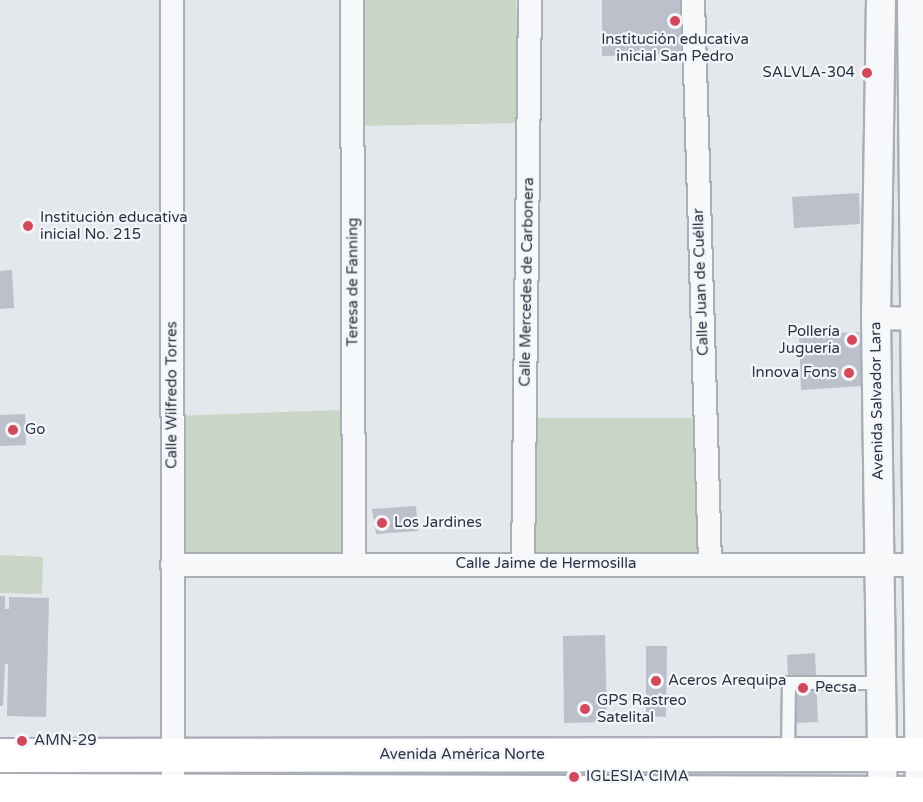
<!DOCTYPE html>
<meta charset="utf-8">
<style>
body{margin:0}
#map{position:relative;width:923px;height:802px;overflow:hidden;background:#e4e7ec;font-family:"Varela Round",sans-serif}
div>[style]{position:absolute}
.green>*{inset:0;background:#c9d6c5}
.building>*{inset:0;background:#bbc0ca}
.roads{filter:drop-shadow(2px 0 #a9aeb7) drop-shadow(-2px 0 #a9aeb7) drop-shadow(0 2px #a9aeb7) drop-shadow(0 -2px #a9aeb7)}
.service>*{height:12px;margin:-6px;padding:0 6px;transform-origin:6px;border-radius:6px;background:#f7f8fa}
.minor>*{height:22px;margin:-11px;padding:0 11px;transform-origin:11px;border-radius:11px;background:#f7f8fa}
.tertiary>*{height:28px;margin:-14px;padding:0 14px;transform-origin:14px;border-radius:14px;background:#f7f8fa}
.primary>*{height:33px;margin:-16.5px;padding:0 16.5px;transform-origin:16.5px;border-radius:16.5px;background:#fff}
.dots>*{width:16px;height:16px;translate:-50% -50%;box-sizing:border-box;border:3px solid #f4f6f9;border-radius:50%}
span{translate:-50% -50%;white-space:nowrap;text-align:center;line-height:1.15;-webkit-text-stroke:4.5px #f4f6f9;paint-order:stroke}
.poi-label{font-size:15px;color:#2b3445}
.right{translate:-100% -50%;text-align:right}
.left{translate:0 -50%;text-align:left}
.street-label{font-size:15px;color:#2b3445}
</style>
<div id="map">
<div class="green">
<div style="clip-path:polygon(364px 0,516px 0,522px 123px,358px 126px)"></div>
<div style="clip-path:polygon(342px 410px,345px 557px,169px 554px,173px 416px)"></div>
<div style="clip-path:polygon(536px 418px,695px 418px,698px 555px,533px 554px)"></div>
<div style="clip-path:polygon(0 555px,43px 557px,42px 594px,0 593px)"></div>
</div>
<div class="building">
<div style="clip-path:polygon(602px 0,685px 0,686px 54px,602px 56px)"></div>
<div style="clip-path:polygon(859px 193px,860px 224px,794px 228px,792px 197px)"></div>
<div style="clip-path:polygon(12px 270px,14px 308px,0 309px,0 271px)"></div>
<div style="clip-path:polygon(859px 332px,862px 386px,801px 390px,799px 335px)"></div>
<div style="clip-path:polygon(25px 414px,26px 445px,0 446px,0 415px)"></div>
<div style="clip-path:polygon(416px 506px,418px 531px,376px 534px,372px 509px)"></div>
<div style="clip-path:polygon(0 596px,5px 596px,5px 609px,9px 609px,9px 597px,49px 598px,46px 717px,7px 716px,8px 664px,5px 664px,3px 706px,0 706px)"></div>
<div style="clip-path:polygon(605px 635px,607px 722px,564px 723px,563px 636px)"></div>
<div style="clip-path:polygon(646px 646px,667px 646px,666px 717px,646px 716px)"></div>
<div style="clip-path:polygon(815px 653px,818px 722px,790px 723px,787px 655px)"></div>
</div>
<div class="roads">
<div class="service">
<div style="left:788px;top:754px;width:71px;rotate:-89.2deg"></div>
<div style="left:789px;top:683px;width:93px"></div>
</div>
<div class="minor">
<div style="left:172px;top:0;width:790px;rotate:89.93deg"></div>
<div style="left:352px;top:0;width:564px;rotate:89.8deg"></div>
<div style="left:693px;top:0;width:564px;rotate:88.27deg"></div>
<div style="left:876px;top:318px;width:47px;rotate:1.2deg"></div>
<div style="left:523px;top:564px;width:564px;rotate:-89.29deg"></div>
<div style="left:172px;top:565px;width:748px"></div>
</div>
<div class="tertiary">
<div style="left:881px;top:0;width:318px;rotate:90.9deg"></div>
<div style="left:876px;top:318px;width:484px;rotate:89.2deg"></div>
<div style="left:912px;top:0;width:802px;rotate:89.43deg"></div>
</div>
<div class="primary">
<div style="left:0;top:755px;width:923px;rotate:-0.06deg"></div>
<div style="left:0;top:790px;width:923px;rotate:0.19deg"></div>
</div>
</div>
<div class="dots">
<div style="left:675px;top:21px;background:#d1495b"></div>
<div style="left:867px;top:73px;background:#d1495b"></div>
<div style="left:28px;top:226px;background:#d1495b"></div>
<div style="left:852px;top:340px;background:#d1495b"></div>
<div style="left:849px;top:373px;background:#d1495b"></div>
<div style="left:13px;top:430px;background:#d1495b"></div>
<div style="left:382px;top:523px;background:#d1495b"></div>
<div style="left:656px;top:681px;background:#d1495b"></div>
<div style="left:803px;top:688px;background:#d1495b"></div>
<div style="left:585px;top:709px;background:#d1495b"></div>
<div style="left:22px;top:741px;background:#d1495b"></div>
<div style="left:574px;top:777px;background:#d1495b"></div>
</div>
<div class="poi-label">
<span style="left:675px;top:48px">Institución educativa<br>inicial San Pedro</span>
<span class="right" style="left:855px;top:73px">SALVLA-304</span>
<span class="left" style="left:40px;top:226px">Institución educativa<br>inicial No. 215</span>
<span class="right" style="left:840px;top:340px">Pollería<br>Juguería</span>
<span class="right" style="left:837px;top:373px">Innova Fons</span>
<span class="left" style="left:25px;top:430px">Go</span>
<span class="left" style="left:394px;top:523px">Los Jardines</span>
<span class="left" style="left:668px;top:681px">Aceros Arequipa</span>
<span class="left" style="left:815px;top:688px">Pecsa</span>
<span class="left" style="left:597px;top:709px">GPS Rastreo<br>Satelital</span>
<span class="left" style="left:34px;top:741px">AMN-29</span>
<span class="left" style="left:586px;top:777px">IGLESIA CIMA</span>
</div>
<div class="street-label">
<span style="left:353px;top:282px;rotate:-90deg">Teresa de Fanning</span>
<span style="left:527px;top:282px;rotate:-89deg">Calle Mercedes de Carbonera</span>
<span style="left:701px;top:282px;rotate:-92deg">Calle Juan de Cuéllar</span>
<span style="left:172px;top:395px;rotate:-90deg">Calle Wilfredo Torres</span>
<span style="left:877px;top:401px;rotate:-91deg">Avenida Salvador Lara</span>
<span style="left:546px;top:564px">Calle Jaime de Hermosilla</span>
<span style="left:462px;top:755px">Avenida América Norte</span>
</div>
</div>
